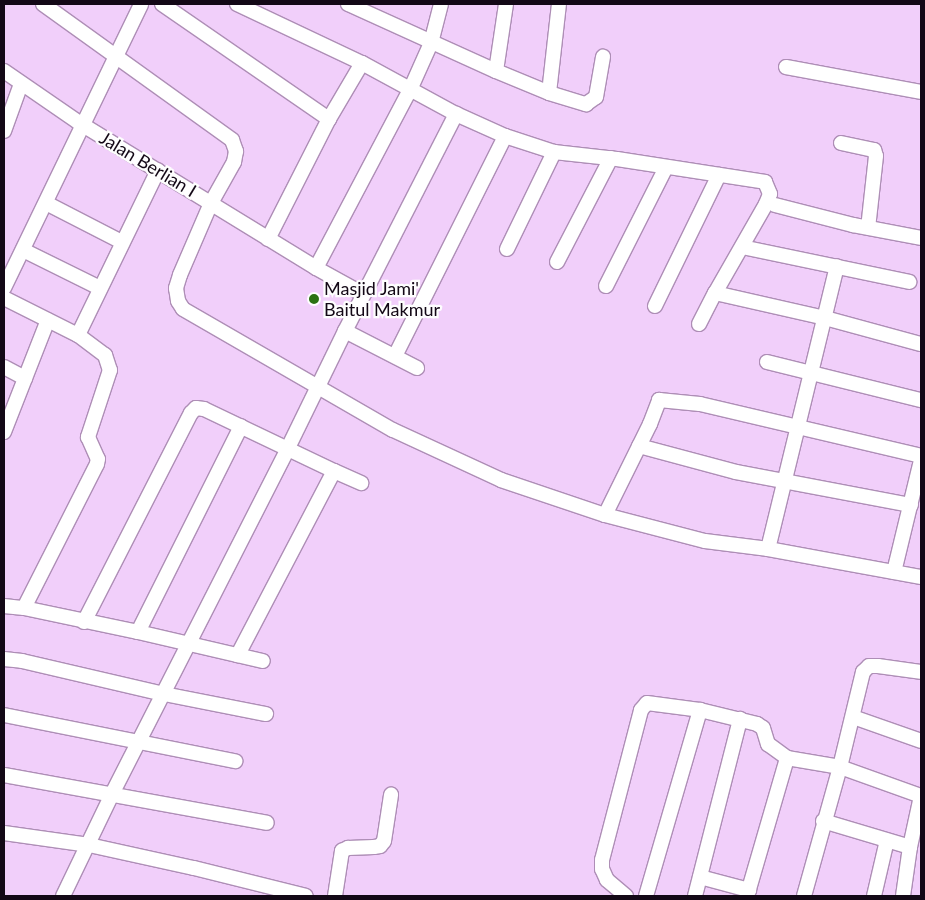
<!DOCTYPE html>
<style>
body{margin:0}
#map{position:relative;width:925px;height:900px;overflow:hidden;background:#f1cffa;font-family:Lato,sans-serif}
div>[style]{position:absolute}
.roads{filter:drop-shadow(1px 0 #ae8eb6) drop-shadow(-1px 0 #ae8eb6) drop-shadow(0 1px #ae8eb6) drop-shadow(0 -1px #ae8eb6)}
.street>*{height:14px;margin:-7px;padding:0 7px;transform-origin:7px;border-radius:7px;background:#fff}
.dots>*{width:14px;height:14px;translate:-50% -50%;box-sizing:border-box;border:2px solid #fefefe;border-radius:50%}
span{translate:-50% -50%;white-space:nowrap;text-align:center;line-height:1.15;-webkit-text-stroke:4.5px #fefefe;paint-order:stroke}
.street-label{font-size:18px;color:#130816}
.poi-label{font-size:18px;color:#130816}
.left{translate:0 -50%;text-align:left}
.frame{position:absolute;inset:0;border:5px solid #130816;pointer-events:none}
</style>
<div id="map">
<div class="roads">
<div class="street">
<div style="left:43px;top:4px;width:233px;rotate:35.7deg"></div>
<div style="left:232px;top:140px;width:12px;rotate:70deg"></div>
<div style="left:236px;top:151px;width:11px;rotate:100deg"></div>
<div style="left:234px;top:162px;width:47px;rotate:119.3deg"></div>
<div style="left:211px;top:203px;width:78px;rotate:113.3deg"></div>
<div style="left:180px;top:275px;width:14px;rotate:107deg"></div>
<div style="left:176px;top:288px;width:13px;rotate:81deg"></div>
<div style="left:178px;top:301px;width:9px;rotate:58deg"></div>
<div style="left:183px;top:309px;width:242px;rotate:30deg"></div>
<div style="left:393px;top:430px;width:119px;rotate:24.8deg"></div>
<div style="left:501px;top:480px;width:110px;rotate:18.6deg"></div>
<div style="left:605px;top:515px;width:103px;rotate:14.6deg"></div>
<div style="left:705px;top:541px;width:64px;rotate:7.2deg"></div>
<div style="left:768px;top:549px;width:156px;rotate:10.4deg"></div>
<div style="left:162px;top:4px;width:203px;rotate:34.6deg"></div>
<div style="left:237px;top:4px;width:138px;rotate:25.3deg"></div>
<div style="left:348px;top:4px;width:162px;rotate:24.4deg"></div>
<div style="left:496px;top:71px;width:57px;rotate:22.5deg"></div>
<div style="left:549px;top:93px;width:39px;rotate:17deg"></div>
<div style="left:586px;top:104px;width:12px;rotate:-35deg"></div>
<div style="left:596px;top:97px;width:41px;rotate:-80.1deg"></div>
<div style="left:786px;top:67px;width:137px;rotate:10.5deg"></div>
<div style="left:4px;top:71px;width:90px;rotate:34.6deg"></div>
<div style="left:78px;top:122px;width:279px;rotate:31.5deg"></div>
<div style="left:316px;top:268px;width:54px;rotate:29deg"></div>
<div style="left:496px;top:71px;width:68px;rotate:-81.5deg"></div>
<div style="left:549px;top:93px;width:90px;rotate:-83.6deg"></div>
<div style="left:4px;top:131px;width:50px;rotate:-70.1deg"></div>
<div style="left:841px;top:143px;width:34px;rotate:12deg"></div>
<div style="left:874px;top:150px;width:6px;rotate:72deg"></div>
<div style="left:876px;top:156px;width:72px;rotate:96.3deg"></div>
<div style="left:46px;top:203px;width:85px;rotate:27.2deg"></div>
<div style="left:775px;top:205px;width:81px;rotate:14.4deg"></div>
<div style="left:853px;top:225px;width:69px;rotate:10.8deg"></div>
<div style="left:268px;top:239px;width:135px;rotate:-63.1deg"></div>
<div style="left:329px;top:119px;width:65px;rotate:-59.5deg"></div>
<div style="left:362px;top:63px;width:107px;rotate:28.5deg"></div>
<div style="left:456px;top:114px;width:54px;rotate:24.2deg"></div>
<div style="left:505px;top:136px;width:52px;rotate:18.1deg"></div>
<div style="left:554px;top:152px;width:63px;rotate:6.3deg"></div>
<div style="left:617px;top:159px;width:150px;rotate:8.8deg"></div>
<div style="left:765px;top:182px;width:13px;rotate:67deg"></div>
<div style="left:770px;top:194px;width:11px;rotate:112deg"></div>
<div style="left:766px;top:204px;width:103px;rotate:119.8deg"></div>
<div style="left:715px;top:293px;width:113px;rotate:12.8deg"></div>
<div style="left:825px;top:318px;width:99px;rotate:15.2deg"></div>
<div style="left:742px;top:247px;width:171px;rotate:11.8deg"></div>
<div style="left:507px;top:249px;width:108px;rotate:-64.1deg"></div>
<div style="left:23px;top:250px;width:86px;rotate:26.3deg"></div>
<div style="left:557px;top:262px;width:117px;rotate:-62.6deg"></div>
<div style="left:316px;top:268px;width:201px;rotate:-62.2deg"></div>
<div style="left:410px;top:90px;width:51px;rotate:-65.9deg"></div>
<div style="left:431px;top:43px;width:40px;rotate:-75.6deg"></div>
<div style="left:606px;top:286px;width:133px;rotate:-63.2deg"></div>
<div style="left:4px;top:288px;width:315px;rotate:-64.2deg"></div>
<div style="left:4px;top:298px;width:83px;rotate:26.6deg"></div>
<div style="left:78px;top:335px;width:34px;rotate:37deg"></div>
<div style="left:105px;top:355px;width:16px;rotate:72deg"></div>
<div style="left:110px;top:370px;width:71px;rotate:108.2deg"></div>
<div style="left:88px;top:437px;width:24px;rotate:66deg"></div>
<div style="left:98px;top:459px;width:5px;rotate:101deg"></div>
<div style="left:97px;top:464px;width:161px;rotate:116.9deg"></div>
<div style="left:655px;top:306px;width:146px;rotate:-64deg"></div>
<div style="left:699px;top:324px;width:35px;rotate:-63deg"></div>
<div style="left:345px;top:331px;width:81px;rotate:27.2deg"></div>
<div style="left:78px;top:335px;width:183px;rotate:-64.1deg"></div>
<div style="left:395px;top:356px;width:246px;rotate:-63.4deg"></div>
<div style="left:767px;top:362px;width:159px;rotate:13.9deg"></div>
<div style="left:4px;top:367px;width:24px;rotate:28deg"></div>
<div style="left:4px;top:432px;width:120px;rotate:-68.6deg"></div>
<div style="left:639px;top:446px;width:100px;rotate:15deg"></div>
<div style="left:736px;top:472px;width:178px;rotate:10.7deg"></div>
<div style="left:334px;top:471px;width:30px;rotate:24deg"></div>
<div style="left:605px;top:515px;width:102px;rotate:-63.7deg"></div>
<div style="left:650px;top:424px;width:26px;rotate:-69deg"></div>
<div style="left:659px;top:400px;width:41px;rotate:5.6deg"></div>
<div style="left:700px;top:404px;width:227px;rotate:13.2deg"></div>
<div style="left:768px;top:549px;width:291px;rotate:-76.3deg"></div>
<div style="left:894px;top:572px;width:115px;rotate:-76.4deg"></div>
<div style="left:4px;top:606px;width:20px;rotate:6deg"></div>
<div style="left:24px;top:608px;width:116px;rotate:11.9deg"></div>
<div style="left:138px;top:632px;width:128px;rotate:13.1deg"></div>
<div style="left:84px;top:622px;width:235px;rotate:-62.9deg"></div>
<div style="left:191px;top:413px;width:7px;rotate:-45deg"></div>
<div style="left:196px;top:408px;width:8px;rotate:7deg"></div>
<div style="left:204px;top:409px;width:144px;rotate:25.5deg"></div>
<div style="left:334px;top:471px;width:208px;rotate:117.6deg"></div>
<div style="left:138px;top:632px;width:230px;rotate:-63.4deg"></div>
<div style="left:4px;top:659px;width:18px;rotate:6deg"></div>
<div style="left:22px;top:661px;width:146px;rotate:13.1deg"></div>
<div style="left:164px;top:694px;width:104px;rotate:11.1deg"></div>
<div style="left:4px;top:715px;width:236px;rotate:11.3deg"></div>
<div style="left:853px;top:717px;width:72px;rotate:19.4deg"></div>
<div style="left:4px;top:775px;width:267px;rotate:10.3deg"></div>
<div style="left:823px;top:821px;width:91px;rotate:16.6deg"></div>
<div style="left:4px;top:833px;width:86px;rotate:8deg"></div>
<div style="left:89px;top:845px;width:107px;rotate:12.4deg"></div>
<div style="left:194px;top:868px;width:115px;rotate:14deg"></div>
<div style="left:700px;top:877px;width:51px;rotate:14.9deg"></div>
<div style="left:63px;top:896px;width:113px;rotate:-64.3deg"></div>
<div style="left:112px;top:794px;width:388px;rotate:-63deg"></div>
<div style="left:288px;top:448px;width:130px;rotate:-64deg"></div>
<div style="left:345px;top:331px;width:244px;rotate:-62.9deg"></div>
<div style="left:335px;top:896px;width:46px;rotate:-81.2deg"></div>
<div style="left:342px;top:851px;width:7px;rotate:-27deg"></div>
<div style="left:348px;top:848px;width:26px;rotate:-2deg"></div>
<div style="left:374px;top:847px;width:6px;rotate:-9deg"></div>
<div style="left:380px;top:846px;width:6px;rotate:-51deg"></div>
<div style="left:384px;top:841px;width:47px;rotate:-81.3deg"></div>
<div style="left:626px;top:896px;width:25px;rotate:-140deg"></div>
<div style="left:607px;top:880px;width:12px;rotate:-114deg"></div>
<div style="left:602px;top:869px;width:9px;rotate:-90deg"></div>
<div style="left:602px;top:860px;width:155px;rotate:-75.4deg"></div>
<div style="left:641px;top:710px;width:9px;rotate:-49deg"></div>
<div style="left:647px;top:703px;width:53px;rotate:7.5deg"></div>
<div style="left:700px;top:710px;width:59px;rotate:13.8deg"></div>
<div style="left:757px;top:724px;width:7px;rotate:34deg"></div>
<div style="left:763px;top:728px;width:17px;rotate:73deg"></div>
<div style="left:768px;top:744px;width:24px;rotate:36deg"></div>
<div style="left:787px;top:758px;width:54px;rotate:9.6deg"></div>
<div style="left:840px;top:767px;width:86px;rotate:19.7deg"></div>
<div style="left:646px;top:896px;width:194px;rotate:-73.8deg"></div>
<div style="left:695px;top:896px;width:183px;rotate:-75.7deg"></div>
<div style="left:747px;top:896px;width:144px;rotate:-73.8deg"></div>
<div style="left:804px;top:896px;width:134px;rotate:-74.4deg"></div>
<div style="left:840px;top:767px;width:98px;rotate:-76.4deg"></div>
<div style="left:863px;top:672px;width:8px;rotate:-45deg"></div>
<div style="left:869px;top:666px;width:9px"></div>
<div style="left:878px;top:666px;width:43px;rotate:7.9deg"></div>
<div style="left:874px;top:896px;width:57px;rotate:-76.9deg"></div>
<div style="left:903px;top:896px;width:49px;rotate:-81.9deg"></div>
<div style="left:910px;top:847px;width:52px;rotate:-77.8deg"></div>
</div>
</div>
<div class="dots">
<div style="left:314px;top:299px;background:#2b7212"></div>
</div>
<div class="street-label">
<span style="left:148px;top:164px;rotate:31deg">Jalan Berlian I</span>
</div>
<div class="poi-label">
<span class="left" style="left:324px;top:299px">Masjid Jami'<br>Baitul Makmur</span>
</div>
<div class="frame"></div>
</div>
